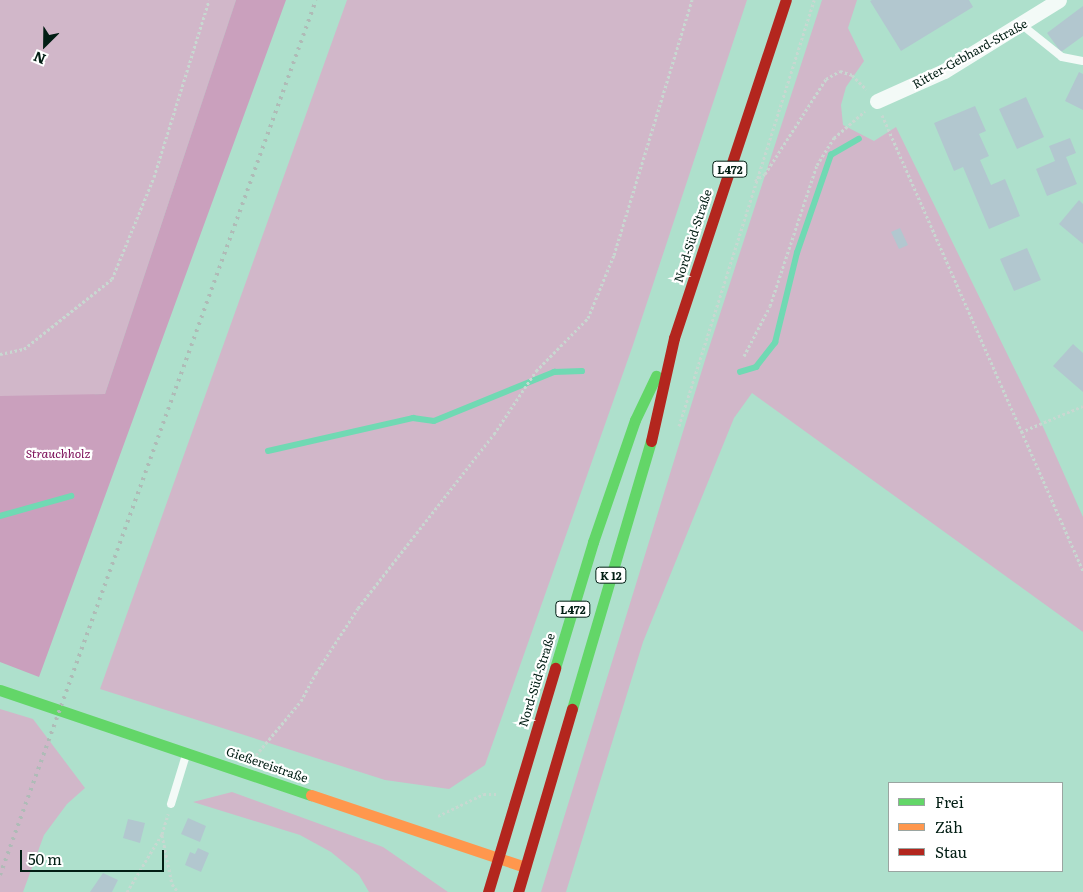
<!DOCTYPE html>
<meta charset="utf-8">
<style>
body{margin:0}
#map{position:relative;width:1083px;height:892px;overflow:hidden;background:#aee0cc;font-family:Literata,serif}
div>[style]{position:absolute}
.green>*{inset:0;background:#d1b7c9}
.forest>*{inset:0;background:#caa0bd}
.stream>*{height:5.5px;margin:-2.75px;padding:0 2.75px;transform-origin:2.75px;border-radius:2.75px;background:#70d9b3}
.building>*{inset:0;background:#b2c7cf}
.path>*{height:3px;margin-top:-1.5px;transform-origin:0;background:repeating-linear-gradient(90deg,#c8d8d1 0 2.5px,transparent 0 5px)}
.lane>*{height:8px;margin:-4px;padding:0 4px;transform-origin:4px;border-radius:4px;background:#f3faf7}
.street>*{height:15px;margin:-7.5px;padding:0 7.5px;transform-origin:7.5px;border-radius:7.5px;background:#f3faf7}
.fast>*{height:11px;margin:-5.5px;padding:0 5.5px;transform-origin:5.5px;border-radius:5.5px;background:#63d668}
.slow>*{height:11px;margin:-5.5px;padding:0 5.5px;transform-origin:5.5px;border-radius:5.5px;background:#ff974d}
.jam>*{height:11px;margin:-5.5px;padding:0 5.5px;transform-origin:5.5px;border-radius:5.5px;background:#b3261e}
.rail>*{height:4px;margin-top:-2px;transform-origin:0;background:repeating-linear-gradient(90deg,#afbbb7 0 2.5px,transparent 0 7.5px)}
span{translate:-50% -50%;white-space:nowrap;text-align:center;line-height:1.15;-webkit-text-stroke:4.5px #fff;paint-order:stroke}
.shield-label span{padding:1px 4px;background:#fff;border:1px solid;border-radius:4px;-webkit-text-stroke-width:0}
.shield-label{font-size:11px;color:#021e14;font-weight:700}
.street-label{font-size:12px;color:#021e14}
.park-label{font-size:12px;color:#7a0b56;font-style:italic}
.legend{position:absolute;left:888px;top:782px;width:175px;height:90px;box-sizing:border-box;background:#fff;border:1px solid #9aa5a1;margin:0;padding:6px 9px;list-style:none;font-size:15px;color:#021e14}
.legend li{display:flex;align-items:center;gap:10px;height:25px}
.legend b{width:25px;border:1px solid #9aa5a1}
.north{position:absolute;left:20px;top:20px;width:50px;height:50px;-webkit-text-stroke:4px #fff;paint-order:stroke;rotate:203deg;font-size:14px;font-weight:700;line-height:20px;text-align:center;color:#021e14}
.north::after{content:'';display:block;margin:auto;width:18px;height:22px;background:#021e14;clip-path:polygon(50% 0,100% 100%,50% 72%,0 100%)}
.scale{position:absolute;left:20px;top:850px;width:144px;height:22px;box-sizing:border-box;border:2px solid #021e14;border-top:0;padding-left:6px;font-size:15px;line-height:18px;white-space:nowrap;color:#021e14;-webkit-text-stroke:4px #fff;paint-order:stroke}
</style>
<div id="map">
<div class="green">
<div style="clip-path:polygon(0 0,236px 0,105px 394px,95px 394px,0 637px)"></div>
<div style="clip-path:polygon(347px 0,747px 0,633px 345px,485px 765px,449px 789px,385px 780px,100px 689px)"></div>
<div style="clip-path:polygon(822px 0,857px 0,848px 28px,864px 61px,846px 87px,841px 105px,843px 125px,874px 141px,896px 127px,1044px 429px,1083px 517px,1083px 632px,752px 393px,734px 418px,643px 642px,566px 892px,541px 892px,706px 357px)"></div>
<div style="clip-path:polygon(0 709px,33px 719px,85px 788px,67px 804px,44px 835px,23px 892px,0 892px)"></div>
<div style="clip-path:polygon(232px 792px,383px 847px,448px 892px,369px 892px,359px 875px,331px 852px,300px 835px,193px 802px)"></div>
</div>
<div class="forest">
<div style="clip-path:polygon(236px 0,286px 0,39px 677px,0 662px,0 396px,105px 394px)"></div>
</div>
<div class="stream">
<div style="left:740px;top:372px;width:17px;rotate:-17deg"></div>
<div style="left:756px;top:367px;width:31px;rotate:-52deg"></div>
<div style="left:775px;top:343px;width:93px;rotate:-76.3deg"></div>
<div style="left:797px;top:253px;width:104px;rotate:-70.9deg"></div>
<div style="left:831px;top:155px;width:32px;rotate:-30deg"></div>
<div style="left:268px;top:451px;width:149px;rotate:-12.8deg"></div>
<div style="left:413px;top:418px;width:21px;rotate:8deg"></div>
<div style="left:434px;top:421px;width:130px;rotate:-22.2deg"></div>
<div style="left:554px;top:372px;width:28px;rotate:-2deg"></div>
<div style="left:0;top:516px;width:74px;rotate:-15.7deg"></div>
</div>
<div class="building">
<div style="clip-path:polygon(872px 0,969px 0,973px 7px,901px 51px,870px 1px)"></div>
<div style="clip-path:polygon(1083px 6px,1083px 36px,1061px 52px,1047px 33px)"></div>
<div style="clip-path:polygon(1079px 72px,1083px 74px,1083px 110px,1065px 101px)"></div>
<div style="clip-path:polygon(1026px 97px,1044px 137px,1017px 149px,999px 109px)"></div>
<div style="clip-path:polygon(975px 106px,986px 131px,979px 134px,989px 156px,980px 160px,991px 185px,1005px 179px,1020px 216px,989px 229px,963px 167px,954px 171px,934px 123px)"></div>
<div style="clip-path:polygon(1070px 138px,1076px 153px,1066px 157px,1077px 184px,1047px 196px,1036px 169px,1055px 161px,1049px 146px)"></div>
<div style="clip-path:polygon(1079px 200px,1083px 204px,1083px 244px,1059px 224px)"></div>
<div style="clip-path:polygon(900px 228px,908px 245px,899px 249px,891px 232px)"></div>
<div style="clip-path:polygon(1027px 248px,1041px 280px,1014px 291px,1000px 259px)"></div>
<div style="clip-path:polygon(1073px 344px,1083px 353px,1083px 392px,1053px 366px)"></div>
<div style="clip-path:polygon(188px 818px,206px 826px,200px 842px,181px 834px)"></div>
<div style="clip-path:polygon(128px 819px,145px 823px,140px 843px,123px 838px)"></div>
<div style="clip-path:polygon(198px 848px,209px 853px,201px 872px,185px 865px,190px 852px,195px 854px)"></div>
<div style="clip-path:polygon(103px 873px,118px 880px,112px 892px,90px 892px)"></div>
</div>
<div class="path">
<div style="left:882px;top:115px;width:498px;rotate:66.2deg"></div>
<div style="left:755px;top:181px;width:12px;rotate:-35deg"></div>
<div style="left:765px;top:174px;width:113px;rotate:-57.3deg"></div>
<div style="left:826px;top:79px;width:16px;rotate:-30deg"></div>
<div style="left:840px;top:71px;width:13px;rotate:18deg"></div>
<div style="left:852px;top:75px;width:20px;rotate:45deg"></div>
<div style="left:0;top:354px;width:25px;rotate:-12deg"></div>
<div style="left:24px;top:349px;width:112px;rotate:-38.5deg"></div>
<div style="left:112px;top:279px;width:110px;rotate:-67.6deg"></div>
<div style="left:154px;top:177px;width:185px;rotate:-72.7deg"></div>
<div style="left:744px;top:356px;width:56px;rotate:-62.5deg"></div>
<div style="left:770px;top:306px;width:149px;rotate:-71.6deg"></div>
<div style="left:817px;top:165px;width:32px;rotate:-58deg"></div>
<div style="left:834px;top:138px;width:41px;rotate:-41.1deg"></div>
<div style="left:679px;top:426px;width:447px;rotate:-72.4deg"></div>
<div style="left:1021px;top:432px;width:67px;rotate:-22.8deg"></div>
<div style="left:256px;top:755px;width:70px;rotate:-50.2deg"></div>
<div style="left:301px;top:701px;width:32px;rotate:-62deg"></div>
<div style="left:316px;top:673px;width:77px;rotate:-57.1deg"></div>
<div style="left:358px;top:608px;width:221px;rotate:-52deg"></div>
<div style="left:494px;top:434px;width:76px;rotate:-56.3deg"></div>
<div style="left:536px;top:371px;width:74px;rotate:-45.5deg"></div>
<div style="left:588px;top:318px;width:68px;rotate:-67.6deg"></div>
<div style="left:614px;top:255px;width:267px;rotate:-73deg"></div>
<div style="left:438px;top:816px;width:51px;rotate:-25.6deg"></div>
<div style="left:484px;top:794px;width:13px"></div>
<div style="left:162px;top:835px;width:50px;rotate:78.5deg"></div>
<div style="left:172px;top:884px;width:10px;rotate:53deg"></div>
<div style="left:127px;top:892px;width:68px;rotate:-58.9deg"></div>
<div style="left:162px;top:834px;width:21px;rotate:-73deg"></div>
</div>
<div class="lane">
<div style="left:1022px;top:25px;width:51px;rotate:38.7deg"></div>
<div style="left:1062px;top:57px;width:21px;rotate:11deg"></div>
<div style="left:171px;top:804px;width:51px;rotate:-73deg"></div>
</div>
<div class="street">
<div style="left:877px;top:101px;width:73px;rotate:-24.1deg"></div>
<div style="left:944px;top:71px;width:135px;rotate:-31.7deg"></div>
</div>
<div class="fast">
<div style="left:555px;top:668px;width:132px;rotate:-73.2deg"></div>
<div style="left:593px;top:542px;width:129px;rotate:-71deg"></div>
<div style="left:635px;top:420px;width:49px;rotate:-64.5deg"></div>
<div style="left:0;top:690px;width:328px;rotate:18.7deg"></div>
<div style="left:572px;top:709px;width:279px;rotate:-73.6deg"></div>
</div>
<div class="slow">
<div style="left:311px;top:795px;width:226px;rotate:18.6deg"></div>
</div>
<div class="jam">
<div style="left:651px;top:441px;width:106px;rotate:-77.4deg"></div>
<div style="left:674px;top:338px;width:356px;rotate:-71.7deg"></div>
<div style="left:488px;top:892px;width:234px;rotate:-73.3deg"></div>
<div style="left:518px;top:892px;width:191px;rotate:-73.6deg"></div>
</div>
<div class="rail">
<div style="left:0;top:875px;width:930px;rotate:-70.14deg"></div>
</div>
<div class="shield-label">
<span style="left:730px;top:169px">L472</span>
<span style="left:611px;top:575px">K 12</span>
<span style="left:573px;top:609px">L472</span>
</div>
<div class="street-label">
<span style="left:970px;top:54px;rotate:-29deg">Ritter-Gebhard-Straße</span>
<span style="left:693px;top:236px;rotate:-72deg">Nord-Süd-Straße</span>
<span style="left:537px;top:680px;rotate:-73deg">Nord-Süd-Straße</span>
<span style="left:267px;top:765px;rotate:19deg">Gießereistraße</span>
</div>
<div class="park-label">
<span style="left:58px;top:454px">Strauchholz</span>
</div>
<ul class="legend">
<li><b style="height:6px;background:#63d668"></b>Frei</li>
<li><b style="height:6px;background:#ff974d"></b>Zäh</li>
<li><b style="height:6px;background:#b3261e"></b>Stau</li>
</ul>
<div class="north">N</div>
<div class="scale">50 m</div>
</div>
